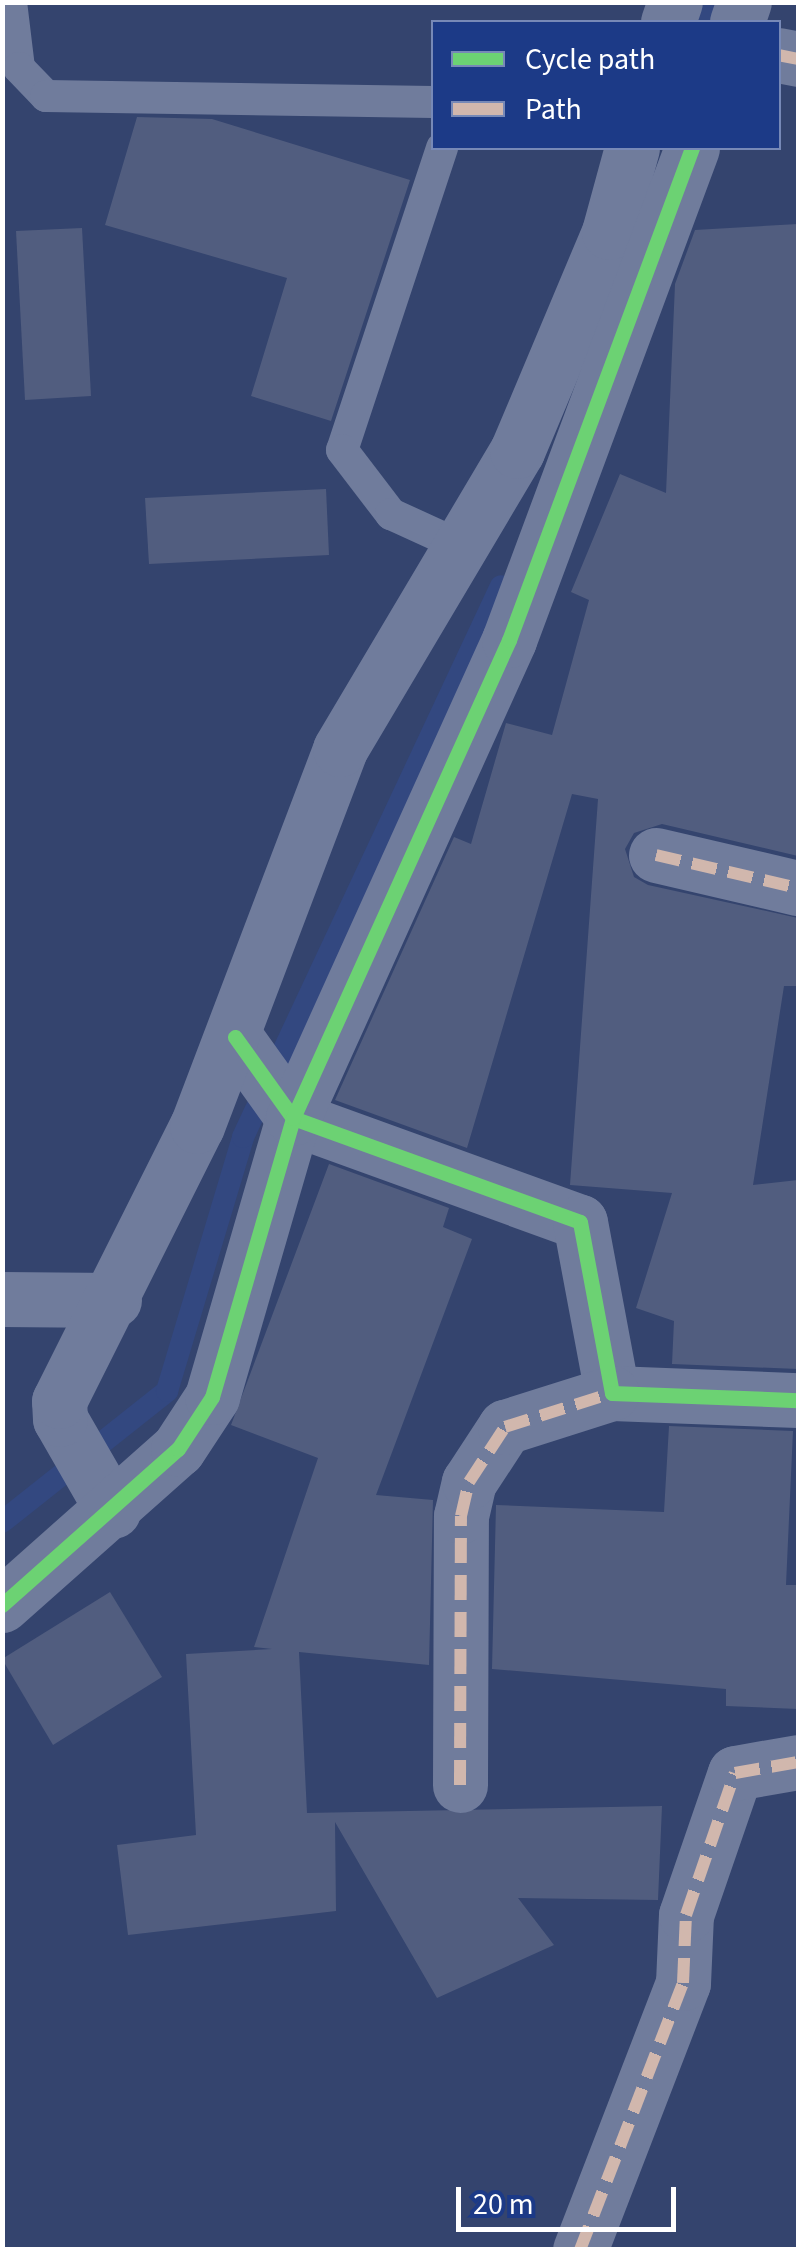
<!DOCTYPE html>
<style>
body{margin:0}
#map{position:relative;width:801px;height:2252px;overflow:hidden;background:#34446e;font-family:"Source Sans 3",sans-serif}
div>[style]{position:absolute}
.stream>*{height:22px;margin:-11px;padding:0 11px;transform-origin:11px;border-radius:11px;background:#334880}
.building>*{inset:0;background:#515d7f}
.service>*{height:32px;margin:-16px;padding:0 16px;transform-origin:16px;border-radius:16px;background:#707c9c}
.minor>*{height:55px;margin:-27.5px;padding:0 27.5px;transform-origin:27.5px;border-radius:27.5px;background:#707c9c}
.quiet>*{height:12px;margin-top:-6px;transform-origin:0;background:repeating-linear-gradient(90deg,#d1b7ad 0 25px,transparent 0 37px)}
.cycleway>*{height:15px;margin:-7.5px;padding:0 7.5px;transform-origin:7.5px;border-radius:7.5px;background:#6cd273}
span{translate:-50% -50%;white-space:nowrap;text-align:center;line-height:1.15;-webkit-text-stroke:10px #1c3a87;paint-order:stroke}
.frame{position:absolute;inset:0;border:5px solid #fff;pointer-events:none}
.legend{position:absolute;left:431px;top:20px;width:350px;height:130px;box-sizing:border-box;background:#1c3a87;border:2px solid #7789b7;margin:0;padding:12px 18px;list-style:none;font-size:30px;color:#fff}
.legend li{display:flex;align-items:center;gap:20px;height:50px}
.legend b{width:50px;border:2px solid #7789b7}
.scale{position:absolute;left:456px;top:2187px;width:220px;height:45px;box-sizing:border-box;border:5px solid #fff;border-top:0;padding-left:12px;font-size:30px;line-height:35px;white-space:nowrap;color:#fff;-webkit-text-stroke:8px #1c3a87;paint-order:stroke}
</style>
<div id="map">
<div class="stream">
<div style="left:708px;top:22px;width:21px;rotate:-73deg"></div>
<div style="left:2px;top:1522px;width:211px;rotate:-38.4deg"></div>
<div style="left:167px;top:1391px;width:265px;rotate:-73.3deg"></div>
<div style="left:243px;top:1137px;width:608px;rotate:-64.91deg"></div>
</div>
<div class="building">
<div style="clip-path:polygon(137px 117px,212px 119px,410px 180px,331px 421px,251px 396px,287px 278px,105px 225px)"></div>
<div style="clip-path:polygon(798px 224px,798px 856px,662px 824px,634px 833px,625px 849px,634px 877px,648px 885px,798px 918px,798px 986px,784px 986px,753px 1185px,798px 1180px,798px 1369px,672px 1364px,674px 1321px,636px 1308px,672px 1193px,570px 1185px,598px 799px,572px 794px,467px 1148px,335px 1100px,454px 837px,471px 844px,506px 723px,552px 735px,589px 600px,571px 592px,620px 474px,666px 493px,675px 284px,695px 230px)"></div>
<div style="clip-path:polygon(82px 228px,91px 396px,25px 400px,16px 231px)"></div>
<div style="clip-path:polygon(326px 489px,329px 555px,149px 564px,145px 498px)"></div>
<div style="clip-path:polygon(329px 1164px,449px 1208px,443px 1227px,472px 1239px,376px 1495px,433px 1500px,429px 1665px,299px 1652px,307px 1813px,662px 1806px,658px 1900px,518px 1898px,554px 1945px,437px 1998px,335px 1822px,336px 1911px,128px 1935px,117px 1845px,196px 1835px,186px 1654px,272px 1649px,254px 1647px,318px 1458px,231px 1425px)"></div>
<div style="clip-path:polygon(669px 1426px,793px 1431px,786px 1585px,798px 1585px,798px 1709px,726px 1706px,726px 1689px,492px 1669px,496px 1505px,664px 1512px)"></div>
<div style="clip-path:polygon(110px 1592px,162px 1677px,53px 1745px,2px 1659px)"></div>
</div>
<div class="service">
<div style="left:11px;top:2px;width:66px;rotate:83.1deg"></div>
<div style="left:19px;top:68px;width:39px;rotate:46deg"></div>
<div style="left:46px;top:96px;width:387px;rotate:0.9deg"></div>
<div style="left:442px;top:148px;width:318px;rotate:108.3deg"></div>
<div style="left:342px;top:450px;width:81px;rotate:52.6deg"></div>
<div style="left:391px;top:514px;width:77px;rotate:24.6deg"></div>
</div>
<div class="minor">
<div style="left:668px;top:22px;width:21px;rotate:-71deg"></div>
<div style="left:737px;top:22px;width:21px;rotate:-71deg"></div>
<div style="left:778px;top:55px;width:20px;rotate:11deg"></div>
<div style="left:656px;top:855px;width:146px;rotate:13.1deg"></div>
<div style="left:235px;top:1037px;width:100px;rotate:54.4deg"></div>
<div style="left:293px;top:1118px;width:305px;rotate:19.9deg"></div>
<div style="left:580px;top:1222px;width:174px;rotate:79.4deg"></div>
<div style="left:612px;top:1393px;width:186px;rotate:2.2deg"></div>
<div style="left:2px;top:1299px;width:112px;rotate:0.5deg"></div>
<div style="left:113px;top:1511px;width:106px;rotate:-119.9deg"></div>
<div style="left:60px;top:1419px;width:18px;rotate:-93deg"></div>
<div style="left:59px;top:1401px;width:308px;rotate:-63.4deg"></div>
<div style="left:197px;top:1126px;width:403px;rotate:-69.2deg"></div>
<div style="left:340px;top:749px;width:347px;rotate:-59.3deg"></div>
<div style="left:517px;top:451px;width:238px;rotate:-67.2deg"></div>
<div style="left:609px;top:232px;width:87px;rotate:-74.7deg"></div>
<div style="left:2px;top:1605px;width:235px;rotate:-41.6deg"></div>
<div style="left:178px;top:1449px;width:62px;rotate:-56.8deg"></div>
<div style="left:212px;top:1397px;width:291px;rotate:-73.8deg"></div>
<div style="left:293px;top:1118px;width:525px;rotate:-65.68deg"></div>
<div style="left:509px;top:640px;width:525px;rotate:-69.6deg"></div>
<div style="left:460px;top:1785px;width:269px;rotate:-89.8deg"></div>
<div style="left:461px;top:1516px;width:35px;rotate:-77deg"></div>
<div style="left:469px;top:1482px;width:66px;rotate:-56.8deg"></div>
<div style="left:505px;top:1427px;width:112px;rotate:-17.6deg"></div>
<div style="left:580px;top:2250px;width:286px;rotate:-68.9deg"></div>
<div style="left:683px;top:1983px;width:68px;rotate:-87.5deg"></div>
<div style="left:686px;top:1915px;width:150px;rotate:-71deg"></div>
<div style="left:735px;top:1773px;width:64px;rotate:-9.9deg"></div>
</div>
<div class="quiet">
<div style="left:778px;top:55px;width:20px;rotate:11deg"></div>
<div style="left:656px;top:855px;width:146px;rotate:13.1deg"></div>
<div style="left:460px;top:1785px;width:269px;rotate:-89.8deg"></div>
<div style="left:461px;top:1516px;width:35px;rotate:-77deg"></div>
<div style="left:469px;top:1482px;width:66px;rotate:-56.8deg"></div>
<div style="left:505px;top:1427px;width:112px;rotate:-17.6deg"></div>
<div style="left:580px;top:2250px;width:286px;rotate:-68.9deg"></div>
<div style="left:683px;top:1983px;width:68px;rotate:-87.5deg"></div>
<div style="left:686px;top:1915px;width:150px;rotate:-71deg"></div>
<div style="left:735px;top:1773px;width:64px;rotate:-9.9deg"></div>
</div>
<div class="cycleway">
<div style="left:235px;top:1037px;width:100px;rotate:54.4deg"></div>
<div style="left:293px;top:1118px;width:305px;rotate:19.9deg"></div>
<div style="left:580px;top:1222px;width:174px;rotate:79.4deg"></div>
<div style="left:612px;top:1393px;width:186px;rotate:2.2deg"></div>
<div style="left:2px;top:1605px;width:235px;rotate:-41.6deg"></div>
<div style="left:178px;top:1449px;width:62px;rotate:-56.8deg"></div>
<div style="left:212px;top:1397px;width:291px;rotate:-73.8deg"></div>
<div style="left:293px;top:1118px;width:525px;rotate:-65.68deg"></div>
<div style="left:509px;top:640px;width:525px;rotate:-69.6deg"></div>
</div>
<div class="frame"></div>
<ul class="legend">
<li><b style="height:12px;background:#6cd273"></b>Cycle path</li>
<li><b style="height:12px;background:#d1b7ad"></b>Path</li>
</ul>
<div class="scale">20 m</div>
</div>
